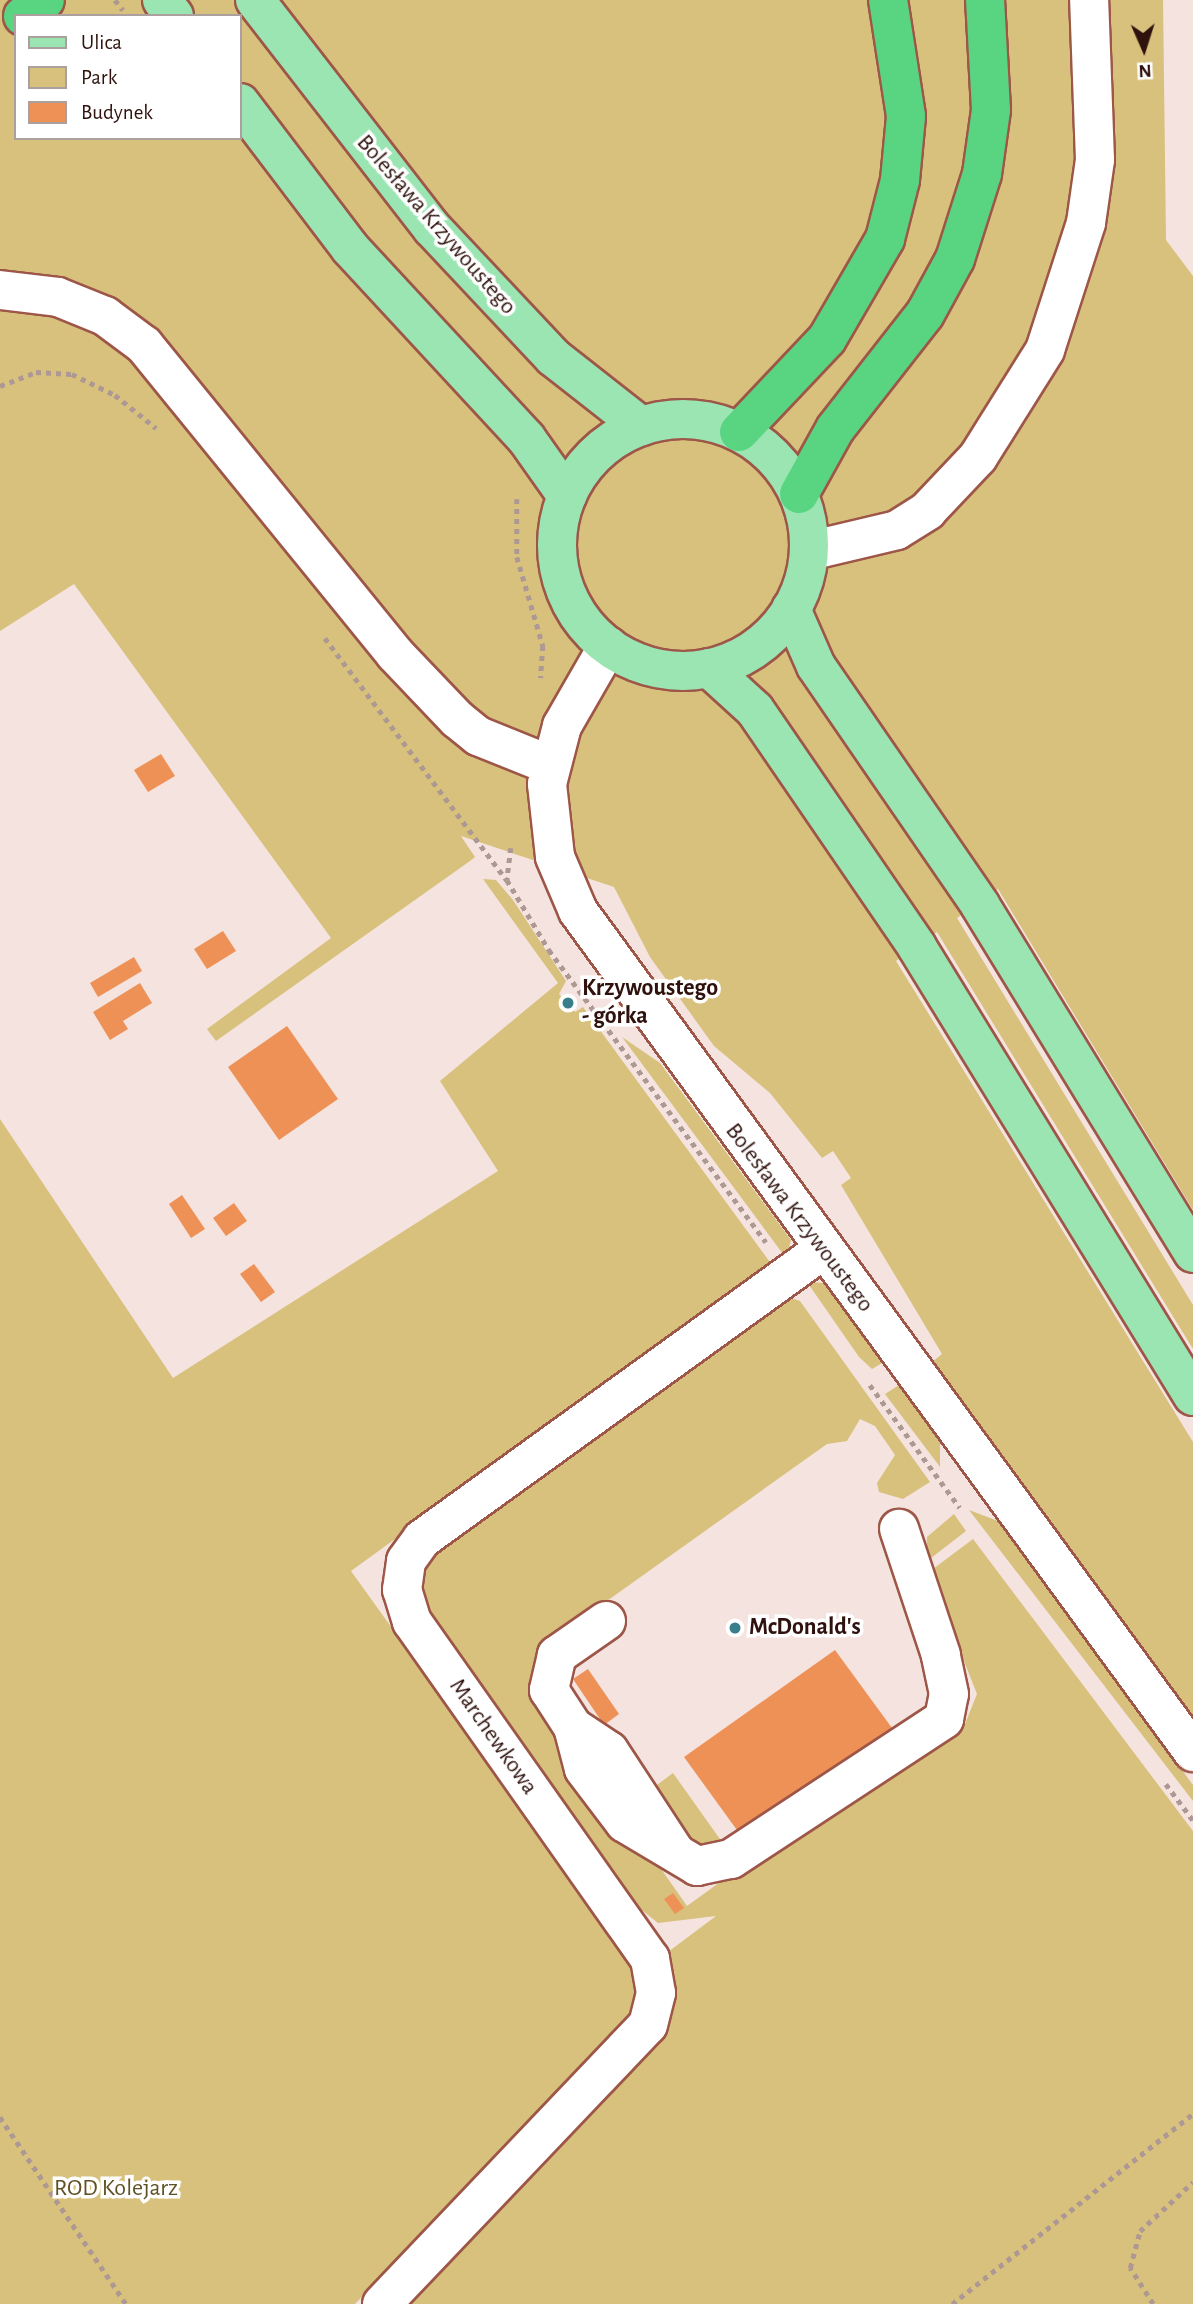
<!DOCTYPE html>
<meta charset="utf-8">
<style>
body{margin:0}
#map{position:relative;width:1193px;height:2304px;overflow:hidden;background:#f4e3df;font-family:"Alegreya Sans",sans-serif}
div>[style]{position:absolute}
.green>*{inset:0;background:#d8c17c}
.building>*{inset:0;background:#ee9156}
.path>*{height:4.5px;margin-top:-2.25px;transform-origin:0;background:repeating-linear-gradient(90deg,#ad9893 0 5px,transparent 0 10px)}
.roads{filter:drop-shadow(2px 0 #9d5648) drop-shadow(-2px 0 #9d5648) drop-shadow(0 2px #9d5648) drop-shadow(0 -2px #9d5648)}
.minor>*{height:38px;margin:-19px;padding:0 19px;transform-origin:19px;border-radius:19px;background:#fff}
.major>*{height:38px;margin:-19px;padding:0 19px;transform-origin:19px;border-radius:19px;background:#9be5b3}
.major>.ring{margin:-19px;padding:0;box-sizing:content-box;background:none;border:38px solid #9be5b3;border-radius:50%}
.highway>*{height:38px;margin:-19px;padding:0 19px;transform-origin:19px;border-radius:19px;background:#59d481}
.dots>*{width:19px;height:19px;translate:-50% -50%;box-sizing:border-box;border:4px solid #fff;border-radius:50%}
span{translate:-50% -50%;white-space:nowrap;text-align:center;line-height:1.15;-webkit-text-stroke:7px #fff;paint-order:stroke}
.street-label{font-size:24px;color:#2f120d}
.poi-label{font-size:24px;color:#2f120d;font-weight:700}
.left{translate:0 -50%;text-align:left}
.park-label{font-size:24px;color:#605124}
.legend{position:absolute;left:14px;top:14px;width:228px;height:126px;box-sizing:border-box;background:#fff;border:2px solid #aca09e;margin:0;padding:9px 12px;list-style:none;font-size:21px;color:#2f120d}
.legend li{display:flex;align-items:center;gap:14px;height:35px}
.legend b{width:35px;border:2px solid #aca09e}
.north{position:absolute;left:1109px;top:14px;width:70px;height:70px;-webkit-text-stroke:5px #fff;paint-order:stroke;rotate:177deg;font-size:19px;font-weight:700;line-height:28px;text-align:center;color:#2f120d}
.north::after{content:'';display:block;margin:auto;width:24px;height:32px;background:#2f120d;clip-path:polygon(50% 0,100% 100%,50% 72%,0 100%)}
</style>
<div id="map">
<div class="green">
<div style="clip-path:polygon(evenodd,0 0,1163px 0,1166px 240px,1193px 276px,1193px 1210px,998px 889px,957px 918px,1193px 1305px,1193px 1349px,937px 932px,896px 961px,1193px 1442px,1193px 1718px,931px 1363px,942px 1354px,841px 1185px,851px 1178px,833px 1151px,822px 1158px,770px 1093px,714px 1046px,650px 957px,614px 887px,461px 836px,475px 857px,470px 861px,216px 1041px,207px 1029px,331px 938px,74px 584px,0 631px,0 0,16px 16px,240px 16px,240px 138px,16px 138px,16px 16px)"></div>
<div style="clip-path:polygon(483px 879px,496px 880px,513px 900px,566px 981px,559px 994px,575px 1012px,583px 1007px,772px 1265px,351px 1571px,640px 1974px,629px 2017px,355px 2304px,0 2304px,0 1119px,173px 1378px,498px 1171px,440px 1081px,558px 983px)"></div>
<div style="clip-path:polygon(622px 1037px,660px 1063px,791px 1240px,786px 1258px)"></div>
<div style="clip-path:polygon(807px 1282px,824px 1283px,882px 1363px,872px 1369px,859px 1357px)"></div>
<div style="clip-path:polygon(788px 1297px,800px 1301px,930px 1482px,903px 1499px,879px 1492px,877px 1483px,895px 1455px,875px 1426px,860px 1419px,847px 1441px,827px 1444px,541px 1648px,531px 1683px,687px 1906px,805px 1821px,865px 1795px,965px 1724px,977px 1694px,929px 1572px,973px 1539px,1193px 1831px,1193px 2304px,403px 2304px,645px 2051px,656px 1961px,716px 1916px,658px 1923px,627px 1898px,419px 1598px,422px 1558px)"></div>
<div style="clip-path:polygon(899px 1385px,940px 1441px,940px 1467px,885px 1394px)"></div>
<div style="clip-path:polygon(969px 1510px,998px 1521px,1193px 1785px,1193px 1801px)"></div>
<div style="clip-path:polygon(954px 1514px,966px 1531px,926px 1562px,927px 1537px)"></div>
<div style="clip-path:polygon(673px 1773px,727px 1849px,701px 1853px,649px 1791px)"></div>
</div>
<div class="building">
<div style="clip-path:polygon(161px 754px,175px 776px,148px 792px,134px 770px)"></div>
<div style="clip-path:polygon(223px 931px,236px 951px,207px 969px,194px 949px)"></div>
<div style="clip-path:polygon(134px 957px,142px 971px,98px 997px,90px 983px)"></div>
<div style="clip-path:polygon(140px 983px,152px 1003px,123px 1021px,128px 1029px,110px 1040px,93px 1012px)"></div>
<div style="clip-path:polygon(287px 1026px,338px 1099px,279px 1140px,228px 1067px)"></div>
<div style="clip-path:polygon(182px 1195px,205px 1229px,191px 1238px,169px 1204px)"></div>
<div style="clip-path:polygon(234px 1203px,247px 1221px,226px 1236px,213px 1218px)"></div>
<div style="clip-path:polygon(254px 1264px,275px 1292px,261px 1302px,240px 1274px)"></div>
<div style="clip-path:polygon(835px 1650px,892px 1728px,742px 1837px,684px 1757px)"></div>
<div style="clip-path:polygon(588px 1669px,619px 1714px,604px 1725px,573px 1679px)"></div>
<div style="clip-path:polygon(673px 1893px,684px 1908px,675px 1914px,664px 1899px)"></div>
</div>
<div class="path">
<div style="left:115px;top:0;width:13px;rotate:51deg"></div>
<div style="left:0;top:386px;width:39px;rotate:-21deg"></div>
<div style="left:36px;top:372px;width:36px;rotate:3deg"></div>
<div style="left:72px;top:374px;width:48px;rotate:26deg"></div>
<div style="left:115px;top:395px;width:53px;rotate:38.8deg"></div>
<div style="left:517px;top:499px;width:58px;rotate:90deg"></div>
<div style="left:517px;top:557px;width:93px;rotate:73.7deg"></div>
<div style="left:543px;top:646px;width:32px;rotate:94deg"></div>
<div style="left:325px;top:638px;width:303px;rotate:53.1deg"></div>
<div style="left:511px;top:848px;width:32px;rotate:97deg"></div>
<div style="left:507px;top:880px;width:82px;rotate:59deg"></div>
<div style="left:549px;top:950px;width:364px;rotate:53.4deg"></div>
<div style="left:870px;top:1385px;width:152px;rotate:53.8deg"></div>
<div style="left:1166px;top:1784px;width:45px;rotate:53.1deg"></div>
<div style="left:0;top:2117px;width:225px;rotate:56deg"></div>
<div style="left:952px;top:2304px;width:307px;rotate:-38.3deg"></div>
<div style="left:1153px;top:2304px;width:43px;rotate:-122.6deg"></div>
<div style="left:1130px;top:2268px;width:38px;rotate:-75deg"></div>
<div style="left:1140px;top:2231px;width:72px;rotate:-42.8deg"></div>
</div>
<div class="roads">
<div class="minor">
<div style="left:0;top:290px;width:58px;rotate:6.9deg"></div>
<div style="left:58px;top:297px;width:51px;rotate:22deg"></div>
<div style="left:105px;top:316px;width:49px;rotate:36.6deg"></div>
<div style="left:144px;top:345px;width:398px;rotate:50.9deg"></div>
<div style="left:395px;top:654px;width:90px;rotate:46.4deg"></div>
<div style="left:457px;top:719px;width:27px;rotate:39deg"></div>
<div style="left:478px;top:736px;width:78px;rotate:21.9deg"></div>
<div style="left:809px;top:551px;width:90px;rotate:-13.4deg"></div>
<div style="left:897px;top:530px;width:36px;rotate:-32deg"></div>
<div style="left:927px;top:511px;width:74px;rotate:-46.6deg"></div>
<div style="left:978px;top:457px;width:126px;rotate:-57.9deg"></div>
<div style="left:1045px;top:350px;width:133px;rotate:-72.1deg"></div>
<div style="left:1086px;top:223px;width:64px;rotate:-81.9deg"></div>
<div style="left:1095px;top:160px;width:160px;rotate:-92.1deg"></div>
<div style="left:608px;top:646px;width:92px;rotate:119.9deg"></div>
<div style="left:562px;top:726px;width:60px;rotate:104.5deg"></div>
<div style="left:547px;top:784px;width:73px;rotate:83.7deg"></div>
<div style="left:555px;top:857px;width:59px;rotate:66.9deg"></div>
<div style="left:578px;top:911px;width:1042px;rotate:53.82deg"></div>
<div style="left:606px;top:1621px;width:60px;rotate:145.2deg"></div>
<div style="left:557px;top:1655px;width:36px;rotate:103deg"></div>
<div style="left:549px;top:1690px;width:44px;rotate:57deg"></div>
<div style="left:573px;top:1727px;width:43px;rotate:33.7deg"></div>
<div style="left:609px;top:1751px;width:121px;rotate:56.8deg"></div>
<div style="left:573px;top:1727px;width:43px;rotate:75.3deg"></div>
<div style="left:584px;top:1769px;width:68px;rotate:52.8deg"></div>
<div style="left:625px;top:1823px;width:84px;rotate:30.8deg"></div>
<div style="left:697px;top:1866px;width:35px;rotate:-12deg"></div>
<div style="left:731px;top:1859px;width:255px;rotate:-33.3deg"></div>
<div style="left:944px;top:1719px;width:25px;rotate:-79deg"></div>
<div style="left:949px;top:1694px;width:40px;rotate:-102deg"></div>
<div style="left:941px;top:1655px;width:133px;rotate:-108.4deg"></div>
<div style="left:382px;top:2304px;width:385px;rotate:-46.4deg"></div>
<div style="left:648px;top:2025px;width:33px;rotate:-76deg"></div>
<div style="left:656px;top:1993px;width:35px;rotate:-100deg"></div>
<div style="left:650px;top:1959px;width:413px;rotate:-125.2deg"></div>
<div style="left:412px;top:1622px;width:34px;rotate:-107deg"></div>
<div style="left:402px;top:1590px;width:29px;rotate:-82deg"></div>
<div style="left:406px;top:1561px;width:27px;rotate:-54deg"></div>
<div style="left:422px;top:1539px;width:493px;rotate:-35.8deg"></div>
</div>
<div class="major">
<div style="left:162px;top:0;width:20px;rotate:53deg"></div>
<div style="left:255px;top:0;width:289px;rotate:52.2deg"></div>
<div style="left:432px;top:228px;width:177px;rotate:46.8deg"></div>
<div style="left:553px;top:357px;width:112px;rotate:38.1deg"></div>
<div style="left:240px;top:103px;width:182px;rotate:52.8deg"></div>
<div style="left:350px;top:248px;width:259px;rotate:47.2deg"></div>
<div style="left:526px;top:438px;width:71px;rotate:54.7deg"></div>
<div class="ring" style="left:557px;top:419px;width:214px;height:214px"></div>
<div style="left:791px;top:609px;width:62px;rotate:66.3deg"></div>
<div style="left:816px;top:666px;width:290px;rotate:55.5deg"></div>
<div style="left:980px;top:905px;width:408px;rotate:58.5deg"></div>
<div style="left:709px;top:668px;width:62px;rotate:42.4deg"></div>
<div style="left:755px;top:710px;width:287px;rotate:55.6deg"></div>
<div style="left:917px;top:947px;width:527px;rotate:58.42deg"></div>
</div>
<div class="highway">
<div style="left:23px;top:16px;width:27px;rotate:-36deg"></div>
<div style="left:739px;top:432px;width:128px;rotate:-46.6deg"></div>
<div style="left:827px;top:339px;width:116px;rotate:-59.9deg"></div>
<div style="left:885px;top:239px;width:61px;rotate:-75.7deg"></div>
<div style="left:900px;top:180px;width:64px;rotate:-84.6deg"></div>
<div style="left:906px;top:116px;width:117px;rotate:-98.8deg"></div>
<div style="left:799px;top:494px;width:74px;rotate:-61deg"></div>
<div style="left:835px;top:429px;width:146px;rotate:-52deg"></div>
<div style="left:925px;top:314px;width:63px;rotate:-61.4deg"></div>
<div style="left:955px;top:259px;width:89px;rotate:-72.4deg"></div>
<div style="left:982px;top:174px;width:65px;rotate:-82deg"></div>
<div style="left:991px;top:110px;width:110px;rotate:-93.1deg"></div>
</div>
</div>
<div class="dots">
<div style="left:568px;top:1003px;background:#397e8b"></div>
<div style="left:735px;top:1628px;background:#397e8b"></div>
</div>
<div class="street-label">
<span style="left:436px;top:225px;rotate:49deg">Bolesława Krzywoustego</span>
<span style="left:799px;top:1218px;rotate:53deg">Bolesława Krzywoustego</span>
<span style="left:493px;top:1737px;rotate:55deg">Marchewkowa</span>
</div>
<div class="poi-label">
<span class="left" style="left:582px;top:1003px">Krzywoustego<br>- górka</span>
<span class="left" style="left:749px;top:1628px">McDonald's</span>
</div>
<div class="park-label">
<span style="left:116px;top:2189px">ROD Kolejarz</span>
</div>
<ul class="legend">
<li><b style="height:9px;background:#9be5b3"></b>Ulica</li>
<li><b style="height:19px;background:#d8c17c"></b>Park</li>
<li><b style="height:19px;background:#ee9156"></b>Budynek</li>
</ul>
<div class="north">N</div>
</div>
